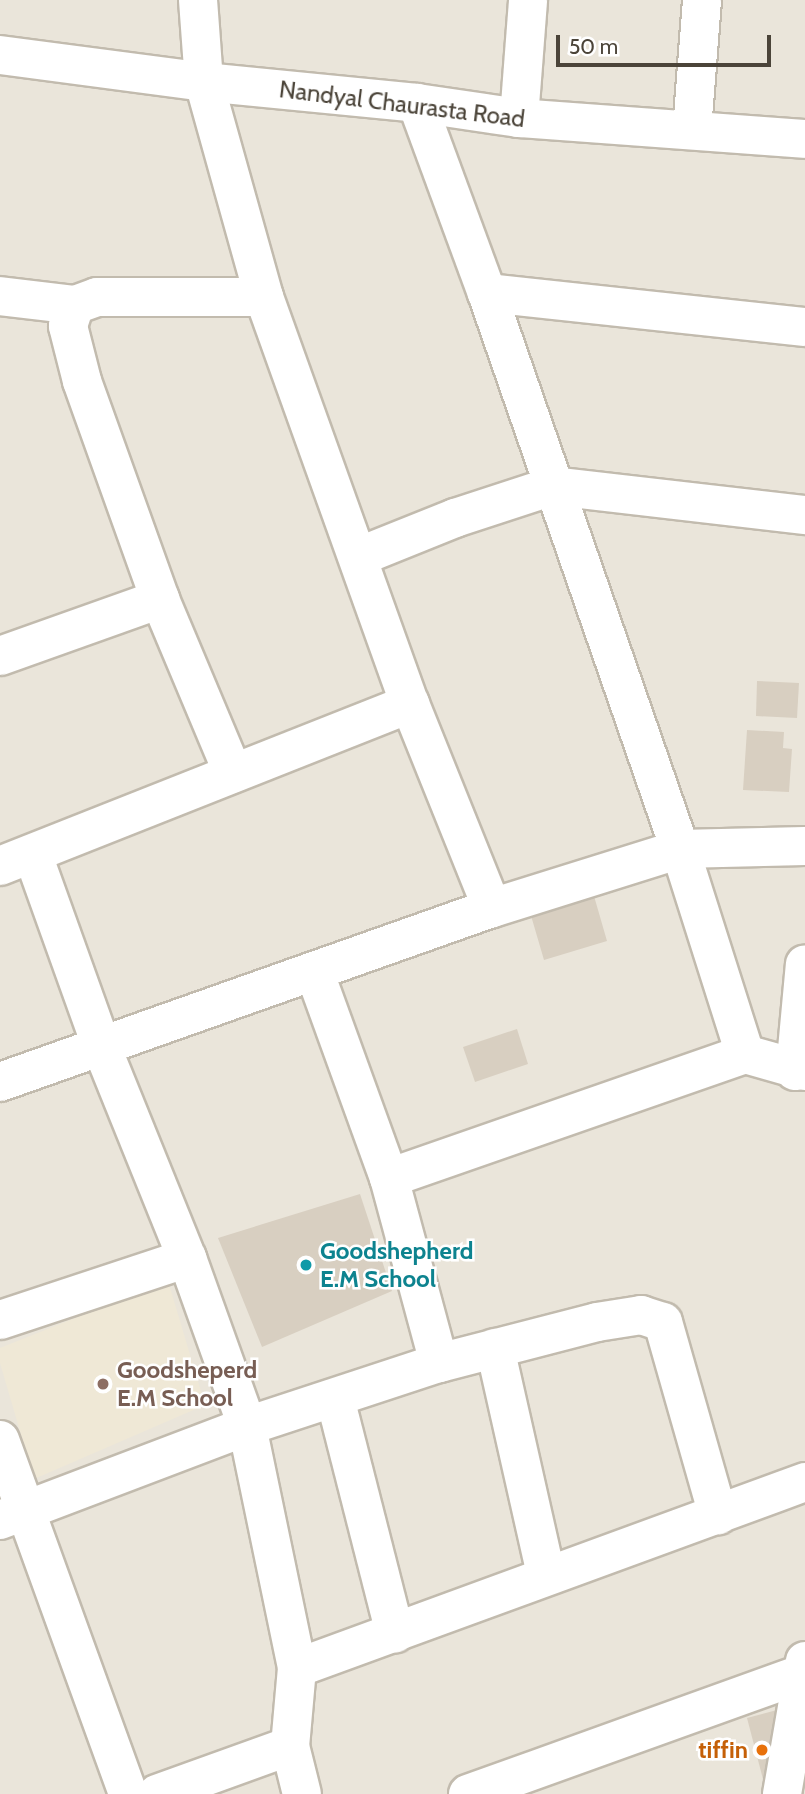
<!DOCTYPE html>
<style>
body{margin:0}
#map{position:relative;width:805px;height:1794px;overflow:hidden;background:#f6f3ec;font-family:Cabin,sans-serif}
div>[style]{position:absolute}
.residential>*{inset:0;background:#eae5da}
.education>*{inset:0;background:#efe8d6}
.building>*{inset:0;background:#d8cfc1}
.roads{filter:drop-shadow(2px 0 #c2bbae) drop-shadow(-2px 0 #c2bbae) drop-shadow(0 2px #c2bbae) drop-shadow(0 -2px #c2bbae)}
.minor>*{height:38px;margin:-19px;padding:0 19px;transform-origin:19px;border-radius:19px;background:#fff}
.dots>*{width:19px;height:19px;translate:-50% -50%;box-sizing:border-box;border:4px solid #fff;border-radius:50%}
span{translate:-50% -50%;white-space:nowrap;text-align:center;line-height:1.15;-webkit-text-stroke:5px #fff;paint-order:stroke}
.street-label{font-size:24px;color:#4b4439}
.culture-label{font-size:24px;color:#0d838f;font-weight:700}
.left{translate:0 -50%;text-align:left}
.education-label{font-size:24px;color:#785e54;font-weight:700}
.food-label{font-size:24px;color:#c56008;font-weight:700}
.right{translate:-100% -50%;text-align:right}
.scale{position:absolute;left:556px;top:35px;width:215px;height:32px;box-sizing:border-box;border:4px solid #4b4439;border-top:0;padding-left:9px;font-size:21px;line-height:24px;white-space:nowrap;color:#4b4439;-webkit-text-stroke:5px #fff;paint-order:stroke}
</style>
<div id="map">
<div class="residential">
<div style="clip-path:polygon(0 0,805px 0,805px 1794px,0 1794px)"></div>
</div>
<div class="education">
<div style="clip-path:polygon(168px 1281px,205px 1405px,34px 1479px,0 1363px,0 1348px)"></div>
</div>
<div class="building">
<div style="clip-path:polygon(757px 681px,799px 683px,797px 718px,756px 716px)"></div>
<div style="clip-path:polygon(747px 730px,784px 732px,783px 748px,792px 749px,789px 792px,743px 790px)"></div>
<div style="clip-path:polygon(594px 896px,607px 941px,544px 960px,527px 902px,561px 906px)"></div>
<div style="clip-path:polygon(517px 1029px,528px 1064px,475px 1082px,463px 1047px)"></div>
<div style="clip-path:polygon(360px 1194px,392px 1291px,262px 1347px,218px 1238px)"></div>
<div style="clip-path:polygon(777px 1710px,764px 1783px,747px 1718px)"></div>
</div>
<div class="roads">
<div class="minor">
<div style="left:198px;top:0;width:82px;rotate:85.8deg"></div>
<div style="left:204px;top:82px;width:223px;rotate:74.4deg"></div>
<div style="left:264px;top:297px;width:432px;rotate:70.3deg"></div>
<div style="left:410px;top:704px;width:220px;rotate:68.1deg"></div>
<div style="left:0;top:55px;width:206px;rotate:7.5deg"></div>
<div style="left:204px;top:82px;width:214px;rotate:5.6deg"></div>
<div style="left:417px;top:103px;width:103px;rotate:8.4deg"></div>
<div style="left:519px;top:118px;width:287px;rotate:4.2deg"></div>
<div style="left:417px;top:103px;width:202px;rotate:69.8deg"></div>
<div style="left:487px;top:293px;width:589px;rotate:70.86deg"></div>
<div style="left:680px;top:849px;width:215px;rotate:72.4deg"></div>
<div style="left:519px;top:118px;width:118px;rotate:-85.6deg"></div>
<div style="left:692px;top:130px;width:130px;rotate:-85.6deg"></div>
<div style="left:487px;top:293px;width:320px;rotate:6.1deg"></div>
<div style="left:0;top:296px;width:76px;rotate:6.8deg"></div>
<div style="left:358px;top:557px;width:105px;rotate:-21.9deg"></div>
<div style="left:455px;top:518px;width:103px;rotate:-18.1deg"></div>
<div style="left:553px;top:486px;width:254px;rotate:6.6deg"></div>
<div style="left:0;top:656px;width:170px;rotate:-19.6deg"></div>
<div style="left:233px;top:773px;width:189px;rotate:-112.8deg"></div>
<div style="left:160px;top:599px;width:232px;rotate:-109.7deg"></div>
<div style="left:82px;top:381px;width:57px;rotate:-104.3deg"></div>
<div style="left:68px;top:326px;width:22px;rotate:-72deg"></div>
<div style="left:75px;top:305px;width:23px;rotate:-20deg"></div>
<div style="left:97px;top:297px;width:167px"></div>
<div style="left:33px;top:855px;width:205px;rotate:70.3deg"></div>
<div style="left:102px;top:1048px;width:227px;rotate:68deg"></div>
<div style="left:187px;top:1258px;width:178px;rotate:70.3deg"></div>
<div style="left:247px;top:1426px;width:247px;rotate:78.3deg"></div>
<div style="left:297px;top:1668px;width:78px;rotate:95.1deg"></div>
<div style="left:290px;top:1746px;width:49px;rotate:76deg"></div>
<div style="left:0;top:866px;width:441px;rotate:-21.6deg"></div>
<div style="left:795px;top:1071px;width:107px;rotate:-84.7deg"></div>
<div style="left:0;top:1082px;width:522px;rotate:-19.48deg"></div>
<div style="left:492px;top:908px;width:197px;rotate:-17.4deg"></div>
<div style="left:680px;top:849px;width:125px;rotate:-1.4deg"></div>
<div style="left:389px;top:1178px;width:377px;rotate:-19.2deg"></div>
<div style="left:745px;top:1054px;width:62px;rotate:15.8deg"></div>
<div style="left:0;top:1320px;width:197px;rotate:-18.3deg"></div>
<div style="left:495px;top:1348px;width:233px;rotate:77.3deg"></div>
<div style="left:439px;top:1363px;width:163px;rotate:-14.5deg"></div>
<div style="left:597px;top:1322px;width:45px;rotate:-9deg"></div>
<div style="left:641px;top:1315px;width:23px;rotate:18deg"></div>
<div style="left:663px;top:1322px;width:201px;rotate:74.1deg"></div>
<div style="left:335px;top:1398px;width:243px;rotate:75.7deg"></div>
<div style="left:0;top:1440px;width:376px;rotate:70.1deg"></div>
<div style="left:0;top:1520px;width:264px;rotate:-20.8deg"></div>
<div style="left:247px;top:1426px;width:202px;rotate:-18.2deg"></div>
<div style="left:439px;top:1363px;width:192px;rotate:-105.1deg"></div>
<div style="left:389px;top:1178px;width:220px;rotate:-109.9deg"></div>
<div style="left:297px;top:1668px;width:541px;rotate:-20.11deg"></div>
<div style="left:157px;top:1794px;width:141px;rotate:-19.8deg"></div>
<div style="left:468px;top:1794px;width:354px;rotate:-19.8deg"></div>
<div style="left:782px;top:1794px;width:135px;rotate:-80.2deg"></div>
</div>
</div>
<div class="dots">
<div style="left:306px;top:1265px;background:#0f9aa8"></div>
<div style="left:103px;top:1384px;background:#8d6e63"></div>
<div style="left:762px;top:1750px;background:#e8710a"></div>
</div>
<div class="street-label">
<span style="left:402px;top:104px;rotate:7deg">Nandyal Chaurasta Road</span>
</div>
<div class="culture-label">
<span class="left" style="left:320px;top:1265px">Goodshepherd<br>E.M School</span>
</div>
<div class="education-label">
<span class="left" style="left:117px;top:1384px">Goodsheperd<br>E.M School</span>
</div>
<div class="food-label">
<span class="right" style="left:748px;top:1750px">tiffin</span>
</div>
<div class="scale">50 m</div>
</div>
